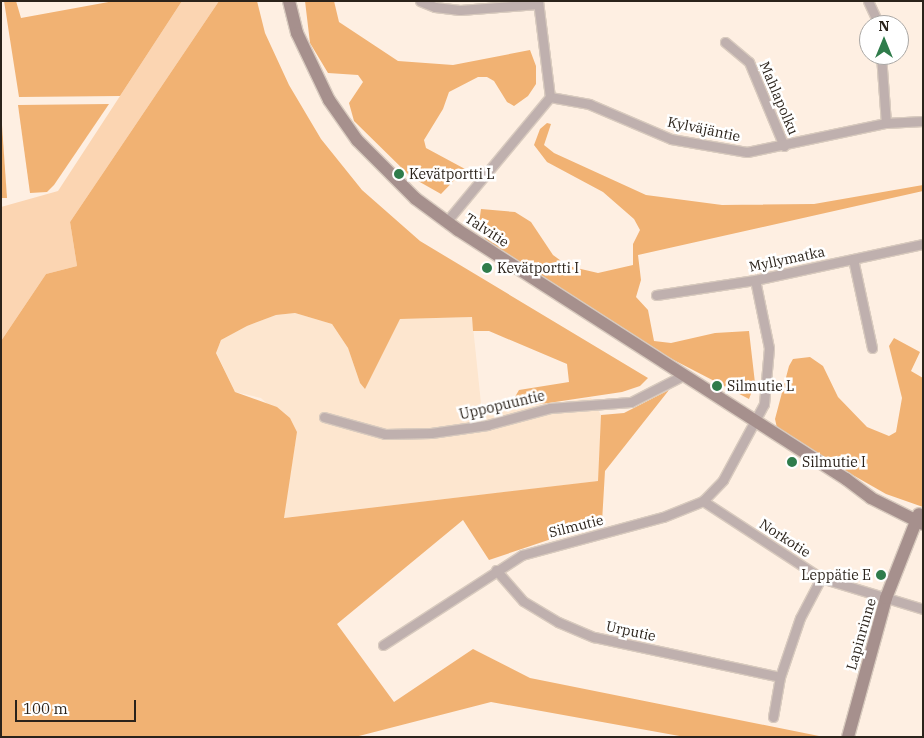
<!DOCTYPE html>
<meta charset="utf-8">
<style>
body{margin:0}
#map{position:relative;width:924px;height:738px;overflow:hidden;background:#feefe2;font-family:"IBM Plex Serif",serif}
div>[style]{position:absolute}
.built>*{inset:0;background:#fde6cf}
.green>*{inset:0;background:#fbd5b2}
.forest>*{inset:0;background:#f1b273}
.roads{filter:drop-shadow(1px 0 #d8cabe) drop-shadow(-1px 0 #d8cabe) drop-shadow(0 1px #d8cabe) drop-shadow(0 -1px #d8cabe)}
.street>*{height:9px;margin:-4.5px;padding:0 4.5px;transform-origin:4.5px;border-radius:4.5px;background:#bfb0ae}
.secondary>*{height:12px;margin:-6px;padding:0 6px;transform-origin:6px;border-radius:6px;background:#a6908d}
.dots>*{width:14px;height:14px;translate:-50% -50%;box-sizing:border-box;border:2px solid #fff;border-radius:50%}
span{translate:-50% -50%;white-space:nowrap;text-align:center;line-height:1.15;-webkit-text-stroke:5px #fff;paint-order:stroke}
.street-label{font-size:14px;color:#2b231b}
.poi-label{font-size:14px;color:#2b231b}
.left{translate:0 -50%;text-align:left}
.right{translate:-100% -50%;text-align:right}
.frame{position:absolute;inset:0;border:2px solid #2b231b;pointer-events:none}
.north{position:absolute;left:859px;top:15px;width:50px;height:50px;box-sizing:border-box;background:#fff;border:1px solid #aaa7a4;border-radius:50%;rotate:0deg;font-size:14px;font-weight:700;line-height:20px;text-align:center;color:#2b231b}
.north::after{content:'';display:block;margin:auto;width:18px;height:22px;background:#2f7c4b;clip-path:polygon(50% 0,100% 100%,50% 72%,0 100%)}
.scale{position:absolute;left:15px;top:700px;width:121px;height:22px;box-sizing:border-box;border:2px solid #2b231b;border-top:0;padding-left:6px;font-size:15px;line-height:18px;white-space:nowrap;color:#2b231b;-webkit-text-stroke:4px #fff;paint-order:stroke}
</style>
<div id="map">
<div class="built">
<div style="clip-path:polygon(295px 313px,332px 324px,348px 348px,360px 383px,400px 319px,472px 317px,482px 413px,591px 398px,601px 415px,599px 481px,283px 518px,297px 432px,261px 398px,235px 392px,216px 352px,221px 340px,247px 326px,276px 315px)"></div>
</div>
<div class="green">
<div style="clip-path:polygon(182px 1px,219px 1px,70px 222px,77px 266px,46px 274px,1px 341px,1px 207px,58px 191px)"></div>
</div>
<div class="forest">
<div style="clip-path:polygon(4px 1px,16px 1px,21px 18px,114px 1px,182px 1px,120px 96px,19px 97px)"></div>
<div style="clip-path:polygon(219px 1px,257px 1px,265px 33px,289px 85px,321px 139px,362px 190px,420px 241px,648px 378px,640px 386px,622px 392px,508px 409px,519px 390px,569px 382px,567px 364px,489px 331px,473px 331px,472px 317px,400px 319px,365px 389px,360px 383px,348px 348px,332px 324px,295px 313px,276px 315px,247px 326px,221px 340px,216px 353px,235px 392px,277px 407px,290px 418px,297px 432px,284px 518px,598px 481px,601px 415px,624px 413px,669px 390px,605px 471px,602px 522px,489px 560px,463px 520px,337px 624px,394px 702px,473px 649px,530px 678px,824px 737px,685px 737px,491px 702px,355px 737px,1px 737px,1px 341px,46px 274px,77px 266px,70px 222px)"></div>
<div style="clip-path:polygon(305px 1px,334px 1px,339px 22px,398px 61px,453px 65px,530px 50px,536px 66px,536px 84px,528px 96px,514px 106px,507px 102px,494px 81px,487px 77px,478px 77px,449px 92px,443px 109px,424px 140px,426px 148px,465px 169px,441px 194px,411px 177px,354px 121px,349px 103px,363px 82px,358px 75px,328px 73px,310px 43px)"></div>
<div style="clip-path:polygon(109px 104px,54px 185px,47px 192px,30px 193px,18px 105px)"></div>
<div style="clip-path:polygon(1px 111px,7px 198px,1px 198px)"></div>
<div style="clip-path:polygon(547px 123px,551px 124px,544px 145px,554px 153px,646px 195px,722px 205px,814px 204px,923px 185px,923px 191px,638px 255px,641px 280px,636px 297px,648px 310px,654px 341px,671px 343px,715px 333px,749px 331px,755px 383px,749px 399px,666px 356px,488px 242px,478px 230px,481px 209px,515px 212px,531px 222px,553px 255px,568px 266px,598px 273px,633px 265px,633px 244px,640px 230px,634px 219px,603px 192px,547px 162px,534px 145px,540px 129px)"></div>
<div style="clip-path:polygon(894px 338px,920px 352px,911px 371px,923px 378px,923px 507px,886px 494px,830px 462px,777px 428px,775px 419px,789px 366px,793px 359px,810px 357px,823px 366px,838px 397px,867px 427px,889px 436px,896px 432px,902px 398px,889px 346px)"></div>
</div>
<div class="roads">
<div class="street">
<div style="left:420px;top:1px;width:16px;rotate:22deg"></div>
<div style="left:435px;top:7px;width:25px;rotate:7deg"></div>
<div style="left:460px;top:10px;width:78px;rotate:-4.4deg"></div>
<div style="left:538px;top:1px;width:97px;rotate:82.9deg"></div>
<div style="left:868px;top:1px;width:26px;rotate:65deg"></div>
<div style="left:725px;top:42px;width:31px;rotate:40deg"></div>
<div style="left:749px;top:62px;width:91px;rotate:67.4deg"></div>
<div style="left:881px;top:55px;width:68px;rotate:85.8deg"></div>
<div style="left:550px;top:97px;width:40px;rotate:10deg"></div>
<div style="left:589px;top:104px;width:89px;rotate:23.1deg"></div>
<div style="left:671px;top:139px;width:77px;rotate:9.7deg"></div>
<div style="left:747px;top:152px;width:142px;rotate:-11.8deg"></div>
<div style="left:886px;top:123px;width:37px;rotate:-3deg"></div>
<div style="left:447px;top:221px;width:161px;rotate:-50.3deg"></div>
<div style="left:853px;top:259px;width:91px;rotate:77.9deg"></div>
<div style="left:656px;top:295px;width:100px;rotate:-8.6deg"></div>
<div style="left:755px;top:280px;width:172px;rotate:-12.1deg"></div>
<div style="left:324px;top:417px;width:63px;rotate:15.6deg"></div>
<div style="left:385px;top:434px;width:46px;rotate:-1.2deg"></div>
<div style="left:431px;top:433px;width:57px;rotate:-8.1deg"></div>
<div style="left:487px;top:425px;width:65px;rotate:-15.1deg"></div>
<div style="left:550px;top:408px;width:81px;rotate:-4.2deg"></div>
<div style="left:631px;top:402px;width:57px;rotate:-27deg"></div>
<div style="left:703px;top:501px;width:141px;rotate:33.1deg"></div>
<div style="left:821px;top:578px;width:107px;rotate:16.9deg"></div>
<div style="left:496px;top:570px;width:41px;rotate:48.9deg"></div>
<div style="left:523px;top:601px;width:41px;rotate:31deg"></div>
<div style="left:558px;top:622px;width:39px;rotate:23deg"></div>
<div style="left:594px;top:637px;width:190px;rotate:12.1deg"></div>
<div style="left:383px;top:645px;width:166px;rotate:-32.9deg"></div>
<div style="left:522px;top:555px;width:146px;rotate:-15.1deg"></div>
<div style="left:663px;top:517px;width:43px;rotate:-21.8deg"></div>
<div style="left:703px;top:501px;width:29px;rotate:-46deg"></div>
<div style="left:723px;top:480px;width:86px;rotate:-61.7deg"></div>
<div style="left:764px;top:404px;width:56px;rotate:-84.9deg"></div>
<div style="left:769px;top:348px;width:69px;rotate:-101.6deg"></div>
<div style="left:773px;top:717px;width:41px;rotate:-80.1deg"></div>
<div style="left:780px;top:677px;width:62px;rotate:-71.3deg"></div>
<div style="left:800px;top:618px;width:45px;rotate:-62.3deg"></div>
</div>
<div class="secondary">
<div style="left:289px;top:1px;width:33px;rotate:76deg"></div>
<div style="left:297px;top:33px;width:74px;rotate:64.5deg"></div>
<div style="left:329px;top:100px;width:49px;rotate:55deg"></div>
<div style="left:357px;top:140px;width:83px;rotate:45deg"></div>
<div style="left:416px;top:199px;width:52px;rotate:36.4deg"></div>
<div style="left:458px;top:230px;width:461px;rotate:32.7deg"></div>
<div style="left:846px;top:479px;width:31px;rotate:37deg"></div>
<div style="left:871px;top:498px;width:58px;rotate:26.6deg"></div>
<div style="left:848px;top:737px;width:144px;rotate:-74.7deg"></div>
<div style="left:886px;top:598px;width:90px;rotate:-68.6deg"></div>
</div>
</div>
<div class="dots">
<div style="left:399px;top:174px;background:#2f7c4b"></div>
<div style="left:487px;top:268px;background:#2f7c4b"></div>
<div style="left:717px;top:386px;background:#2f7c4b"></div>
<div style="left:792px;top:462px;background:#2f7c4b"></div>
<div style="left:881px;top:575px;background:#2f7c4b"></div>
</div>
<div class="street-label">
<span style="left:779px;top:98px;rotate:67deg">Mahlapolku</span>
<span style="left:704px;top:129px;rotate:12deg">Kylväjäntie</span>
<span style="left:487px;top:230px;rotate:33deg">Talvitie</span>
<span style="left:787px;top:259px;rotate:-12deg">Myllymatka</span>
<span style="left:502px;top:405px;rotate:-13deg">Uppopuuntie</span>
<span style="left:576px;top:526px;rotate:-14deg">Silmutie</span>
<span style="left:785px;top:538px;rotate:33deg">Norkotie</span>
<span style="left:631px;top:631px;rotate:12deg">Urputie</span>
<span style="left:861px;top:634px;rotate:-74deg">Lapinrinne</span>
</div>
<div class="poi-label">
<span class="left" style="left:409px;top:174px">Kevätportti L</span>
<span class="left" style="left:497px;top:268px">Kevätportti I</span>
<span class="left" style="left:727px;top:386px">Silmutie L</span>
<span class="left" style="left:802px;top:462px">Silmutie I</span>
<span class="right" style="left:871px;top:575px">Leppätie E</span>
</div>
<div class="frame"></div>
<div class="north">N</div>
<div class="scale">100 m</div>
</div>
